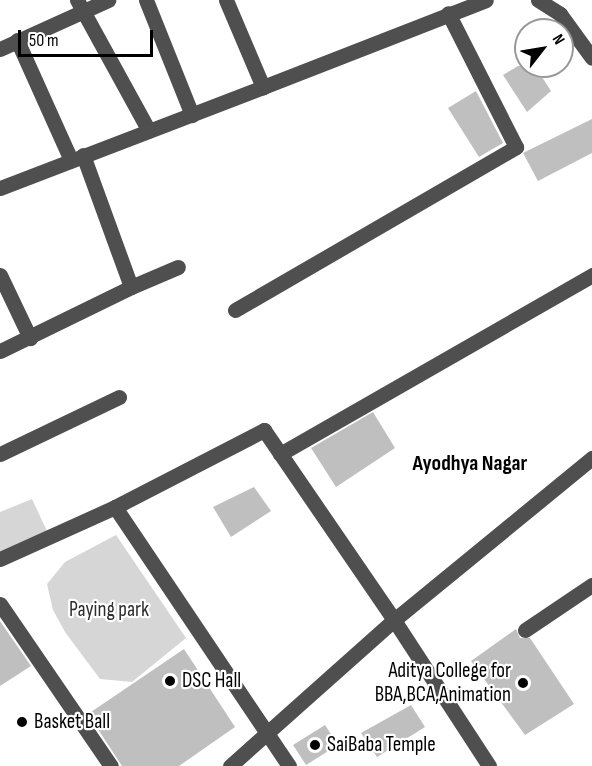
<!DOCTYPE html>
<style>
body{margin:0}
#map{position:relative;width:592px;height:766px;overflow:hidden;background:#fff;font-family:"Sofia Sans Condensed",sans-serif}
div>[style]{position:absolute}
.green>*{inset:0;background:#d6d6d6}
.building>*{inset:0;background:#bfbfbf}
.minor>*{height:15px;margin:-7.5px;padding:0 7.5px;transform-origin:7.5px;border-radius:7.5px;background:#4f4f4f}
.dots>*{width:16px;height:16px;translate:-50% -50%;box-sizing:border-box;border:3px solid #fff;border-radius:50%}
span{translate:-50% -50%;white-space:nowrap;text-align:center;line-height:1.15;-webkit-text-stroke:4.5px #fff;paint-order:stroke}
.park-label{font-size:21px;color:#2d2d2d}
.poi-label{font-size:21px;color:#000}
.right{translate:-100% -50%;text-align:right}
.left{translate:0 -50%;text-align:left}
.neighbourhood-label{font-size:22px;color:#000;font-weight:700}
.north{position:absolute;left:514px;top:18px;width:60px;height:60px;box-sizing:border-box;background:#fff;border:2px solid #999;border-radius:50%;rotate:59deg;font-size:16px;font-weight:700;line-height:24px;text-align:center;color:#000}
.north::after{content:'';display:block;margin:auto;width:21px;height:27px;background:#000;clip-path:polygon(50% 0,100% 100%,50% 72%,0 100%)}
.scale{position:absolute;left:18px;top:30px;width:135px;height:27px;box-sizing:border-box;border:3px solid #000;border-top:0;padding-left:8px;font-size:18px;line-height:21px;white-space:nowrap;color:#000;-webkit-text-stroke:4px #fff;paint-order:stroke}
</style>
<div id="map">
<div class="green">
<div style="clip-path:polygon(32px 499px,47px 531px,0 553px,0 512px)"></div>
<div style="clip-path:polygon(116px 535px,186px 638px,132px 682px,100px 679px,65px 632px,53px 610px,47px 584px,65px 562px)"></div>
</div>
<div class="building">
<div style="clip-path:polygon(518px 66px,535px 66px,551px 91px,527px 112px,503px 75px)"></div>
<div style="clip-path:polygon(476px 91px,503px 143px,479px 157px,448px 108px)"></div>
<div style="clip-path:polygon(592px 119px,592px 153px,538px 181px,523px 153px)"></div>
<div style="clip-path:polygon(373px 412px,395px 448px,336px 487px,311px 448px)"></div>
<div style="clip-path:polygon(254px 487px,271px 511px,231px 537px,213px 507px)"></div>
<div style="clip-path:polygon(0 621px,31px 666px,0 686px)"></div>
<div style="clip-path:polygon(516px 629px,520px 638px,530px 638px,574px 704px,525px 735px,471px 661px)"></div>
<div style="clip-path:polygon(184px 649px,235px 727px,179px 766px,122px 766px,88px 714px)"></div>
<div style="clip-path:polygon(411px 705px,425px 727px,377px 757px,361px 733px)"></div>
<div style="clip-path:polygon(325px 725px,338px 745px,306px 765px,293px 745px)"></div>
</div>
<div class="minor">
<div style="left:77px;top:0;width:149px;rotate:61.2deg"></div>
<div style="left:146px;top:0;width:124px;rotate:68.2deg"></div>
<div style="left:226px;top:0;width:95px;rotate:67deg"></div>
<div style="left:263px;top:87px;width:239px;rotate:-21.3deg"></div>
<div style="left:538px;top:0;width:26px;rotate:32deg"></div>
<div style="left:560px;top:14px;width:54px;rotate:54deg"></div>
<div style="left:17px;top:40px;width:132px;rotate:65.8deg"></div>
<div style="left:0;top:49px;width:119px;rotate:-24.4deg"></div>
<div style="left:83px;top:155px;width:140px;rotate:70deg"></div>
<div style="left:0;top:188px;width:282px;rotate:-21deg"></div>
<div style="left:0;top:275px;width:70px;rotate:64.5deg"></div>
<div style="left:235px;top:310px;width:325px;rotate:-30.1deg"></div>
<div style="left:516px;top:147px;width:150px;rotate:-116.9deg"></div>
<div style="left:0;top:351px;width:146px;rotate:-26deg"></div>
<div style="left:131px;top:287px;width:51px;rotate:-23.1deg"></div>
<div style="left:0;top:454px;width:132px;rotate:-25.6deg"></div>
<div style="left:280px;top:454px;width:360px;rotate:-29.8deg"></div>
<div style="left:115px;top:507px;width:312px;rotate:56.1deg"></div>
<div style="left:0;top:559px;width:126px;rotate:-24.3deg"></div>
<div style="left:115px;top:507px;width:168px;rotate:-27.3deg"></div>
<div style="left:264px;top:430px;width:230px;rotate:55.6deg"></div>
<div style="left:394px;top:620px;width:174px;rotate:56.9deg"></div>
<div style="left:0;top:604px;width:196px;rotate:55.6deg"></div>
<div style="left:525px;top:630px;width:81px;rotate:-33.9deg"></div>
<div style="left:230px;top:766px;width:220px;rotate:-41.7deg"></div>
<div style="left:394px;top:620px;width:256px;rotate:-39.3deg"></div>
</div>
<div class="dots">
<div style="left:170px;top:681px;background:#000"></div>
<div style="left:523px;top:683px;background:#000"></div>
<div style="left:22px;top:722px;background:#000"></div>
<div style="left:315px;top:745px;background:#000"></div>
</div>
<div class="park-label">
<span style="left:109px;top:610px">Paying park</span>
</div>
<div class="poi-label">
<span class="right" style="left:511px;top:683px">Aditya College for<br>BBA,BCA,Animation</span>
<span class="left" style="left:182px;top:681px">DSC Hall</span>
<span class="left" style="left:34px;top:722px">Basket Ball</span>
<span class="left" style="left:327px;top:745px">SaiBaba Temple</span>
</div>
<div class="neighbourhood-label">
<span style="left:470px;top:464px">Ayodhya Nagar</span>
</div>
<div class="north">N</div>
<div class="scale">50 m</div>
</div>
